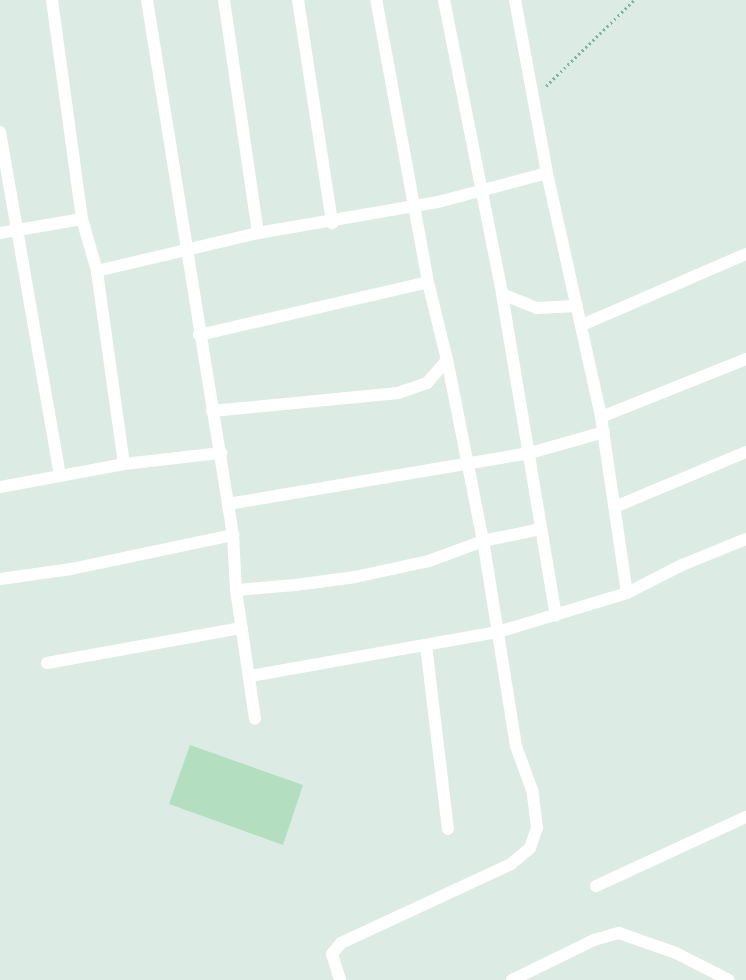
<!DOCTYPE html>
<style>
body{margin:0}
#map{position:relative;width:746px;height:980px;overflow:hidden;background:#ddebe5;font-family:Inter,sans-serif}
div>[style]{position:absolute}
.green>*{inset:0;background:#b3dfc0}
.path>*{height:2.5px;margin-top:-1.25px;transform-origin:0;background:repeating-linear-gradient(90deg,#7ab3a2 0 2px,transparent 0 5px)}
.minor>*{height:12px;margin:-6px;padding:0 6px;transform-origin:6px;border-radius:6px;background:#fff}
span{translate:-50% -50%;white-space:nowrap;text-align:center;line-height:1.15;-webkit-text-stroke:3.5px #eef8f3;paint-order:stroke}
</style>
<div id="map">
<div class="green">
<div style="clip-path:polygon(190px 745px,303px 785px,283px 845px,169px 804px)"></div>
</div>
<div class="path">
<div style="left:546px;top:86px;width:123px;rotate:-44.3deg"></div>
</div>
<div class="minor">
<div style="left:52px;top:0;width:221px;rotate:82.2deg"></div>
<div style="left:82px;top:219px;width:54px;rotate:73.9deg"></div>
<div style="left:147px;top:0;width:542px;rotate:80.87deg"></div>
<div style="left:224px;top:0;width:235px;rotate:81.7deg"></div>
<div style="left:298px;top:0;width:226px;rotate:81.3deg"></div>
<div style="left:444px;top:0;width:300px;rotate:78.8deg"></div>
<div style="left:502px;top:294px;width:326px;rotate:80.5deg"></div>
<div style="left:515px;top:0;width:176px;rotate:79.5deg"></div>
<div style="left:0;top:132px;width:348px;rotate:80.1deg"></div>
<div style="left:0;top:233px;width:83px;rotate:-9.7deg"></div>
<div style="left:502px;top:294px;width:38px;rotate:22deg"></div>
<div style="left:537px;top:308px;width:40px;rotate:-2.9deg"></div>
<div style="left:582px;top:325px;width:179px;rotate:-23.4deg"></div>
<div style="left:199px;top:335px;width:235px;rotate:-13deg"></div>
<div style="left:212px;top:411px;width:187px;rotate:-5.5deg"></div>
<div style="left:398px;top:393px;width:31px;rotate:-19deg"></div>
<div style="left:427px;top:383px;width:30px;rotate:-49deg"></div>
<div style="left:447px;top:360px;width:80px;rotate:-103.7deg"></div>
<div style="left:428px;top:282px;width:287px;rotate:-100.4deg"></div>
<div style="left:601px;top:417px;width:156px;rotate:-21.8deg"></div>
<div style="left:124px;top:464px;width:195px;rotate:-98deg"></div>
<div style="left:97px;top:271px;width:165px;rotate:-13.3deg"></div>
<div style="left:258px;top:233px;width:183px;rotate:-9.8deg"></div>
<div style="left:438px;top:202px;width:113px;rotate:-14.9deg"></div>
<div style="left:547px;top:173px;width:250px;rotate:77.5deg"></div>
<div style="left:601px;top:417px;width:178px;rotate:81.6deg"></div>
<div style="left:0;top:487px;width:126px;rotate:-10.5deg"></div>
<div style="left:124px;top:464px;width:98px;rotate:-6.5deg"></div>
<div style="left:228px;top:504px;width:306px;rotate:-9.6deg"></div>
<div style="left:530px;top:453px;width:77px;rotate:-15.8deg"></div>
<div style="left:617px;top:506px;width:140px;rotate:-22.7deg"></div>
<div style="left:0;top:579px;width:72px;rotate:-8deg"></div>
<div style="left:71px;top:569px;width:166px;rotate:-11.9deg"></div>
<div style="left:233px;top:535px;width:55px;rotate:86.9deg"></div>
<div style="left:236px;top:590px;width:59px;rotate:-4.8deg"></div>
<div style="left:295px;top:585px;width:61px;rotate:-7.6deg"></div>
<div style="left:355px;top:577px;width:76px;rotate:-12.2deg"></div>
<div style="left:429px;top:561px;width:58px;rotate:-20.3deg"></div>
<div style="left:483px;top:541px;width:59px;rotate:-11.7deg"></div>
<div style="left:236px;top:590px;width:130px;rotate:81.6deg"></div>
<div style="left:426px;top:645px;width:185px;rotate:83.2deg"></div>
<div style="left:47px;top:663px;width:198px;rotate:-10.2deg"></div>
<div style="left:250px;top:676px;width:252px;rotate:-10.1deg"></div>
<div style="left:498px;top:632px;width:135px;rotate:-16.8deg"></div>
<div style="left:627px;top:593px;width:62px;rotate:-27deg"></div>
<div style="left:682px;top:565px;width:69px;rotate:-22.1deg"></div>
<div style="left:596px;top:886px;width:165px;rotate:-24.7deg"></div>
<div style="left:340px;top:980px;width:27px;rotate:-107deg"></div>
<div style="left:332px;top:954px;width:14px;rotate:-51deg"></div>
<div style="left:341px;top:943px;width:187px;rotate:-24.9deg"></div>
<div style="left:511px;top:864px;width:25px;rotate:-40deg"></div>
<div style="left:530px;top:848px;width:21px;rotate:-71deg"></div>
<div style="left:537px;top:828px;width:38px;rotate:-97deg"></div>
<div style="left:532px;top:790px;width:47px;rotate:-110deg"></div>
<div style="left:516px;top:746px;width:208px;rotate:-99.1deg"></div>
<div style="left:483px;top:541px;width:185px;rotate:-101.2deg"></div>
<div style="left:512px;top:980px;width:91px;rotate:-26deg"></div>
<div style="left:594px;top:940px;width:26px;rotate:-16deg"></div>
<div style="left:619px;top:933px;width:60px;rotate:19.3deg"></div>
<div style="left:676px;top:953px;width:59px;rotate:27deg"></div>
</div>
</div>
